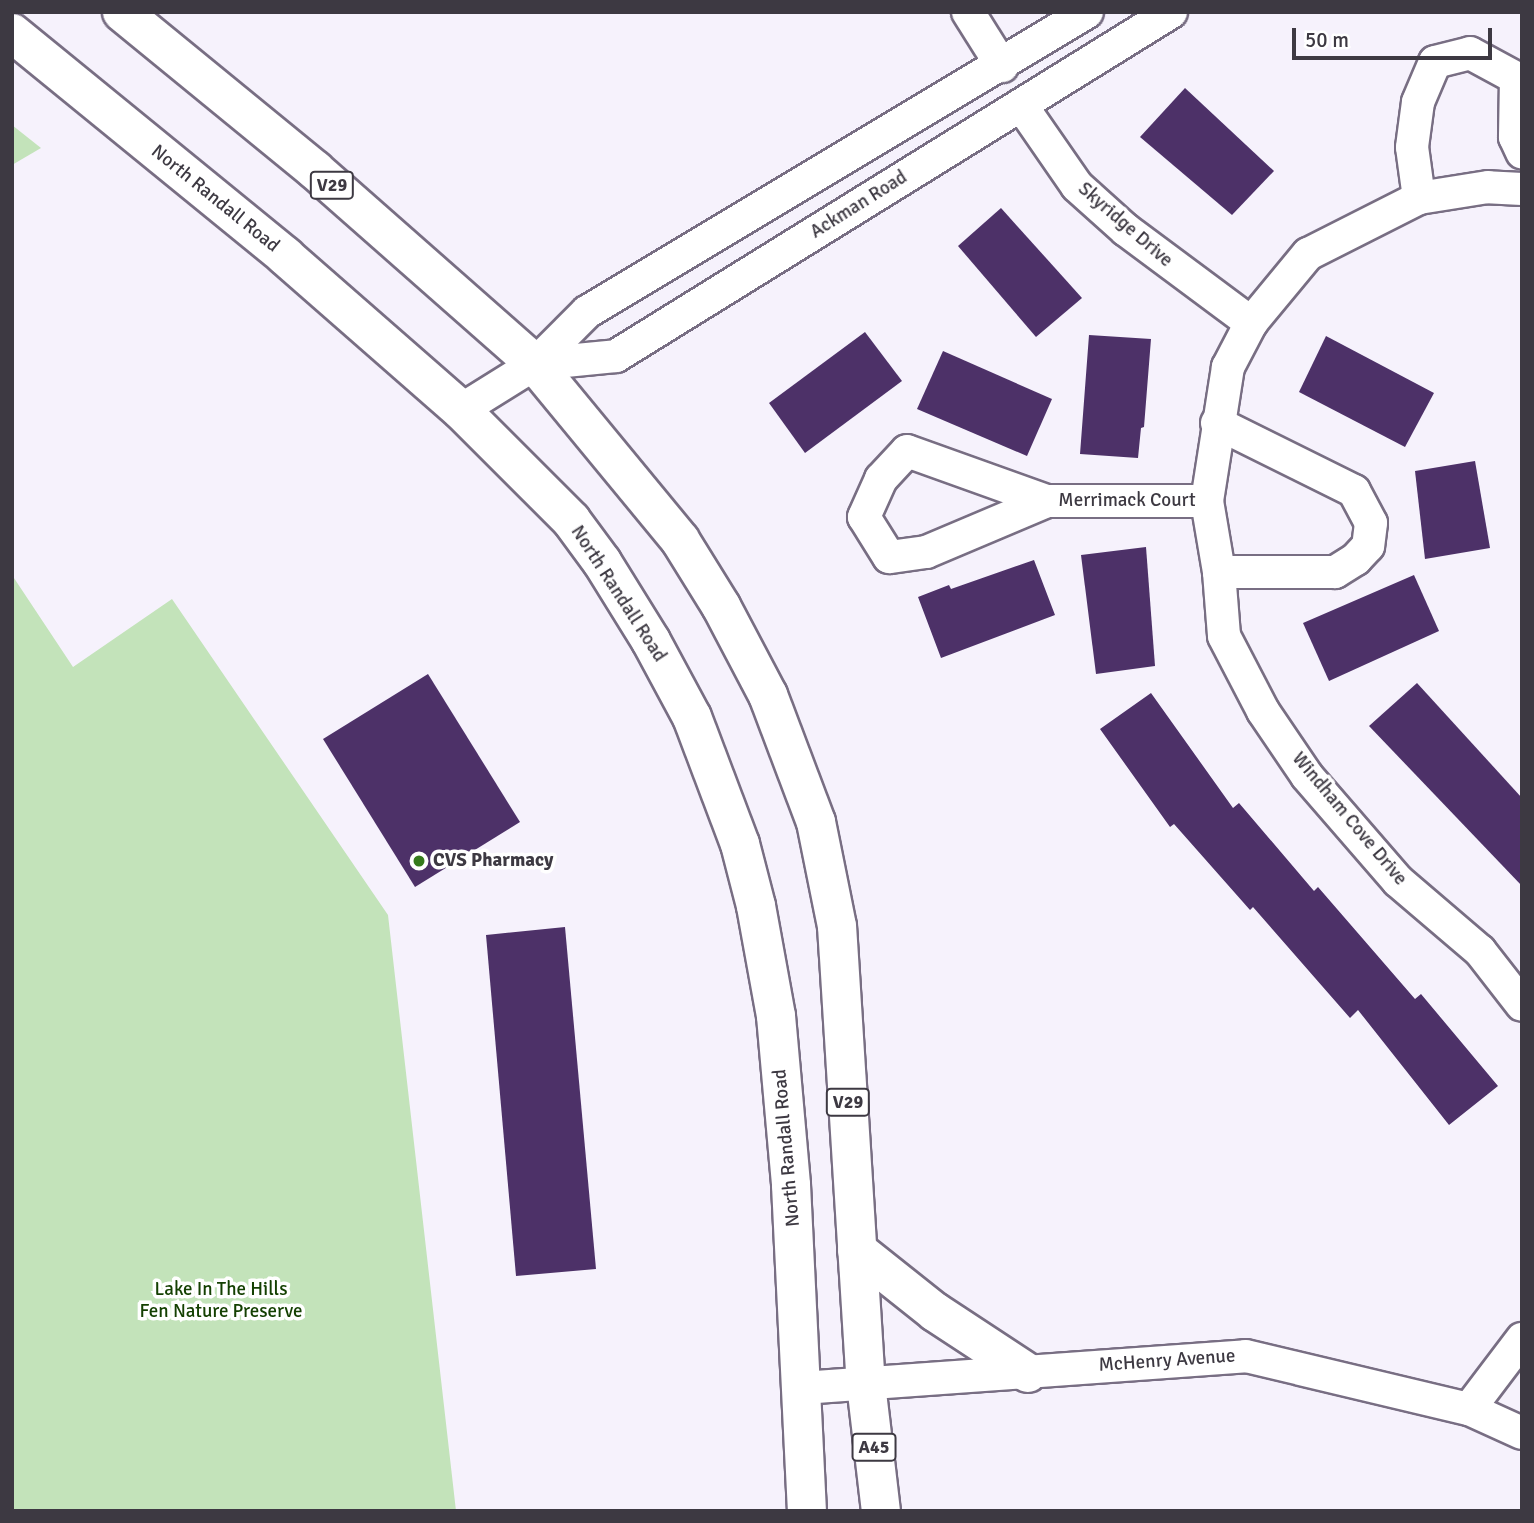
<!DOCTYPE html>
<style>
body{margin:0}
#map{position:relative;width:1534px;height:1523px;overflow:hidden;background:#f6f2fc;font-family:Signika,sans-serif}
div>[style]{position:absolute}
.green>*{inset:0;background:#c3e3ba}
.building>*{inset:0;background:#4d3168}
.roads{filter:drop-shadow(2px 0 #786e83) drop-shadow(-2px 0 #786e83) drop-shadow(0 2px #786e83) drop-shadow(0 -2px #786e83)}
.minor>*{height:32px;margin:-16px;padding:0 16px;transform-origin:16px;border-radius:16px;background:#fff}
.major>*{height:38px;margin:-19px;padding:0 19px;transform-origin:19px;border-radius:19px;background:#fff}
.dots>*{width:19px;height:19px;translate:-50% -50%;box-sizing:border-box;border:4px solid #fff;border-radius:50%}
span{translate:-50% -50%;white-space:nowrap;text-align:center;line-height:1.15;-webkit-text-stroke:7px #fff;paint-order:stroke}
.shield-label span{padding:2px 5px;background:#fff;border:2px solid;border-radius:5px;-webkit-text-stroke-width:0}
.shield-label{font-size:18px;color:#3d3942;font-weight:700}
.street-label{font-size:19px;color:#3d3942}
.poi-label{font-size:19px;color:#3d3942;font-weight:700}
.left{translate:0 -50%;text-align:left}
.park-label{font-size:19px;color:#144002}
.frame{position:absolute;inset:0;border:14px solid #3d3942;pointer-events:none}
.scale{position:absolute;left:1292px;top:28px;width:200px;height:32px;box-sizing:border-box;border:4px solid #3d3942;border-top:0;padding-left:9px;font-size:21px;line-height:24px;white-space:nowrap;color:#3d3942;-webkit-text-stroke:5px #fff;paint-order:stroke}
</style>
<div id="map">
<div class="green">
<div style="clip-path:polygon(12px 125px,41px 148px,12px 165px)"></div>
<div style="clip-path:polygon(12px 575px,73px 667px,172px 599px,388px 915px,456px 1511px,12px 1511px)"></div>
</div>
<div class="building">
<div style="clip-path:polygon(1185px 88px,1274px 171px,1232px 215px,1140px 137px)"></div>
<div style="clip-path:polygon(1001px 208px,1082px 298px,1036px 337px,958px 246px)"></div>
<div style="clip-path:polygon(865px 332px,902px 381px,805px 453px,769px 403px)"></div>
<div style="clip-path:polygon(1089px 335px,1151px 339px,1144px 427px,1141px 428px,1138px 458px,1080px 454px)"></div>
<div style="clip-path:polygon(1326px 336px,1434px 393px,1405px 447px,1299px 392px)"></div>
<div style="clip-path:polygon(943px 351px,1052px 399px,1027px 456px,917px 409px)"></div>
<div style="clip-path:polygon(1475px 461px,1490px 548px,1425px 559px,1415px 471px)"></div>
<div style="clip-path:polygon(1146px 547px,1155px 666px,1096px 674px,1081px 555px)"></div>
<div style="clip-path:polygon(1034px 560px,1055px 615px,941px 658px,918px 597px,949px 585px,951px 589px)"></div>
<div style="clip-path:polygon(1414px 575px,1439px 631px,1329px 681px,1303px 623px)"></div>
<div style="clip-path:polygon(428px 674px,520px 822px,415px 887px,323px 739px)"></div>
<div style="clip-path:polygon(1417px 683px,1522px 798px,1522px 886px,1369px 726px)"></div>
<div style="clip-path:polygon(1151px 693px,1233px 808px,1239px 803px,1314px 891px,1318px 887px,1415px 999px,1421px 994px,1498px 1086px,1449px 1125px,1358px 1010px,1350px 1018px,1253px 907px,1250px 910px,1174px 824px,1170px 827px,1100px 729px)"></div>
<div style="clip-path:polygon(565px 927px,596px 1269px,516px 1276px,486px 935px)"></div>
</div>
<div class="roads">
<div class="minor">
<div style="left:968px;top:12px;width:64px;rotate:57.8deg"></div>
<div style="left:1021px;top:105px;width:98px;rotate:55.3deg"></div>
<div style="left:1077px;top:186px;width:66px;rotate:41.9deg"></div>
<div style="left:1126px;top:230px;width:156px;rotate:36.6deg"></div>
<div style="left:1522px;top:189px;width:34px;rotate:-177deg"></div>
<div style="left:1488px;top:187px;width:70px;rotate:170.9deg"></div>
<div style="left:1419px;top:198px;width:124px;rotate:153.2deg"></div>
<div style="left:1308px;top:254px;width:89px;rotate:129.6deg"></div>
<div style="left:1251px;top:323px;width:50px;rotate:117.6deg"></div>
<div style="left:1228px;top:367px;width:136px;rotate:98.9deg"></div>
<div style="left:1207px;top:501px;width:72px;rotate:80.4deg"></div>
<div style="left:1219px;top:572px;width:64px;rotate:85.5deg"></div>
<div style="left:1224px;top:636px;width:85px;rotate:62.5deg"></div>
<div style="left:1263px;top:711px;width:78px;rotate:55.9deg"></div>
<div style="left:1307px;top:776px;width:139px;rotate:49.1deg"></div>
<div style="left:1398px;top:881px;width:108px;rotate:40.5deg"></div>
<div style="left:1480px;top:951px;width:68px;rotate:52.1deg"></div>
<div style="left:1419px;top:198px;width:51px;rotate:-97.8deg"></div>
<div style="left:1412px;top:147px;width:45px;rotate:-82.4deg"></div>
<div style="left:1418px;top:102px;width:43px;rotate:-67deg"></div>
<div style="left:1435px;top:62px;width:36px;rotate:-14deg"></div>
<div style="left:1470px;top:53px;width:52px;rotate:28.5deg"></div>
<div style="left:1516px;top:78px;width:59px;rotate:91deg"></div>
<div style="left:1515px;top:137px;width:17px;rotate:65deg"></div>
<div style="left:535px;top:364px;width:81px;rotate:-5.6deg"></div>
<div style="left:616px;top:356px;width:653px;rotate:-31.79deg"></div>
<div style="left:461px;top:410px;width:87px;rotate:-31.9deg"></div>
<div style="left:535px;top:364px;width:74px;rotate:-45deg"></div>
<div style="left:587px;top:312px;width:583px;rotate:-30.96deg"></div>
<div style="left:1217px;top:423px;width:153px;rotate:26.4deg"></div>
<div style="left:1354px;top:491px;width:36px;rotate:62deg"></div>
<div style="left:1371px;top:523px;width:23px;rotate:97deg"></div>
<div style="left:1368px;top:546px;width:18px;rotate:133deg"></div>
<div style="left:1356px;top:559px;width:25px;rotate:148deg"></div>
<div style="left:1335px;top:572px;width:116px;rotate:180deg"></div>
<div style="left:907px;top:451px;width:149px;rotate:19.7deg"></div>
<div style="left:1047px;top:501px;width:131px;rotate:157.1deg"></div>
<div style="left:926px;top:552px;width:37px;rotate:172deg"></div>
<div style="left:889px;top:557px;width:47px;rotate:-122deg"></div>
<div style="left:864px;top:517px;width:42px;rotate:-65.9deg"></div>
<div style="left:881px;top:479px;width:38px;rotate:-47deg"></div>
<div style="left:1047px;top:501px;width:160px"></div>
<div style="left:802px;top:1388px;width:445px;rotate:-4.1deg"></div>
<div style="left:1246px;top:1356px;width:229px;rotate:13.4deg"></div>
<div style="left:1469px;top:1409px;width:58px;rotate:24.4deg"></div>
<div style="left:1469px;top:1409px;width:88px;rotate:-52.9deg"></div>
</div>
<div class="major">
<div style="left:122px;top:12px;width:249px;rotate:39.3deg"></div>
<div style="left:315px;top:170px;width:293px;rotate:41.4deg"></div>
<div style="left:535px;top:364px;width:228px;rotate:50.5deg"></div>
<div style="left:680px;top:540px;width:78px;rotate:58.2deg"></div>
<div style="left:721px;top:606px;width:101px;rotate:62.2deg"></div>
<div style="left:768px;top:695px;width:136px;rotate:69.3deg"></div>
<div style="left:816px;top:822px;width:106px;rotate:78.6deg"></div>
<div style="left:837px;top:926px;width:459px;rotate:86.4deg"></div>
<div style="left:866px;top:1384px;width:128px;rotate:83.3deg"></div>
<div style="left:12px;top:33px;width:353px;rotate:39.2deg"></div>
<div style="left:285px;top:256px;width:234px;rotate:41.2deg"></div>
<div style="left:461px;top:410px;width:156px;rotate:45deg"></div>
<div style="left:571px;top:520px;width:52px;rotate:53.6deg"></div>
<div style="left:602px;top:562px;width:93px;rotate:58.2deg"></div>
<div style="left:651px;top:641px;width:86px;rotate:61.7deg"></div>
<div style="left:692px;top:717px;width:136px;rotate:69.3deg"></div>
<div style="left:740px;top:844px;width:64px;rotate:75.5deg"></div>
<div style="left:756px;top:906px;width:112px;rotate:79.7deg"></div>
<div style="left:776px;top:1016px;width:170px;rotate:84.9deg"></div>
<div style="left:791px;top:1185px;width:326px;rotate:87.2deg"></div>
<div style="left:857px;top:1250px;width:100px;rotate:38.5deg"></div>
<div style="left:935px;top:1312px;width:111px;rotate:33.3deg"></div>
</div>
</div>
<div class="dots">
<div style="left:419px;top:861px;background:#357a1c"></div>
</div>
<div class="shield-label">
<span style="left:332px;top:185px">V29</span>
<span style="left:848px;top:1102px">V29</span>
<span style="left:874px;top:1447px">A45</span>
</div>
<div class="street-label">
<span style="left:215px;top:199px;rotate:39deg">North Randall Road</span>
<span style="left:859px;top:205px;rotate:-32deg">Ackman Road</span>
<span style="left:1125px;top:225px;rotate:41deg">Skyridge Drive</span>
<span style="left:1127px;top:501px">Merrimack Court</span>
<span style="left:618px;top:594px;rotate:57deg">North Randall Road</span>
<span style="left:1349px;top:819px;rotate:50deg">Windham Cove Drive</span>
<span style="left:787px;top:1148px;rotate:-95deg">North Randall Road</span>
<span style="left:1167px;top:1361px;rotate:-4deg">McHenry Avenue</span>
</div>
<div class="poi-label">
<span class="left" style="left:433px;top:861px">CVS Pharmacy</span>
</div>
<div class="park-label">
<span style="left:221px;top:1301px">Lake In The Hills<br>Fen Nature Preserve</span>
</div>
<div class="frame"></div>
<div class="scale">50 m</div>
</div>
